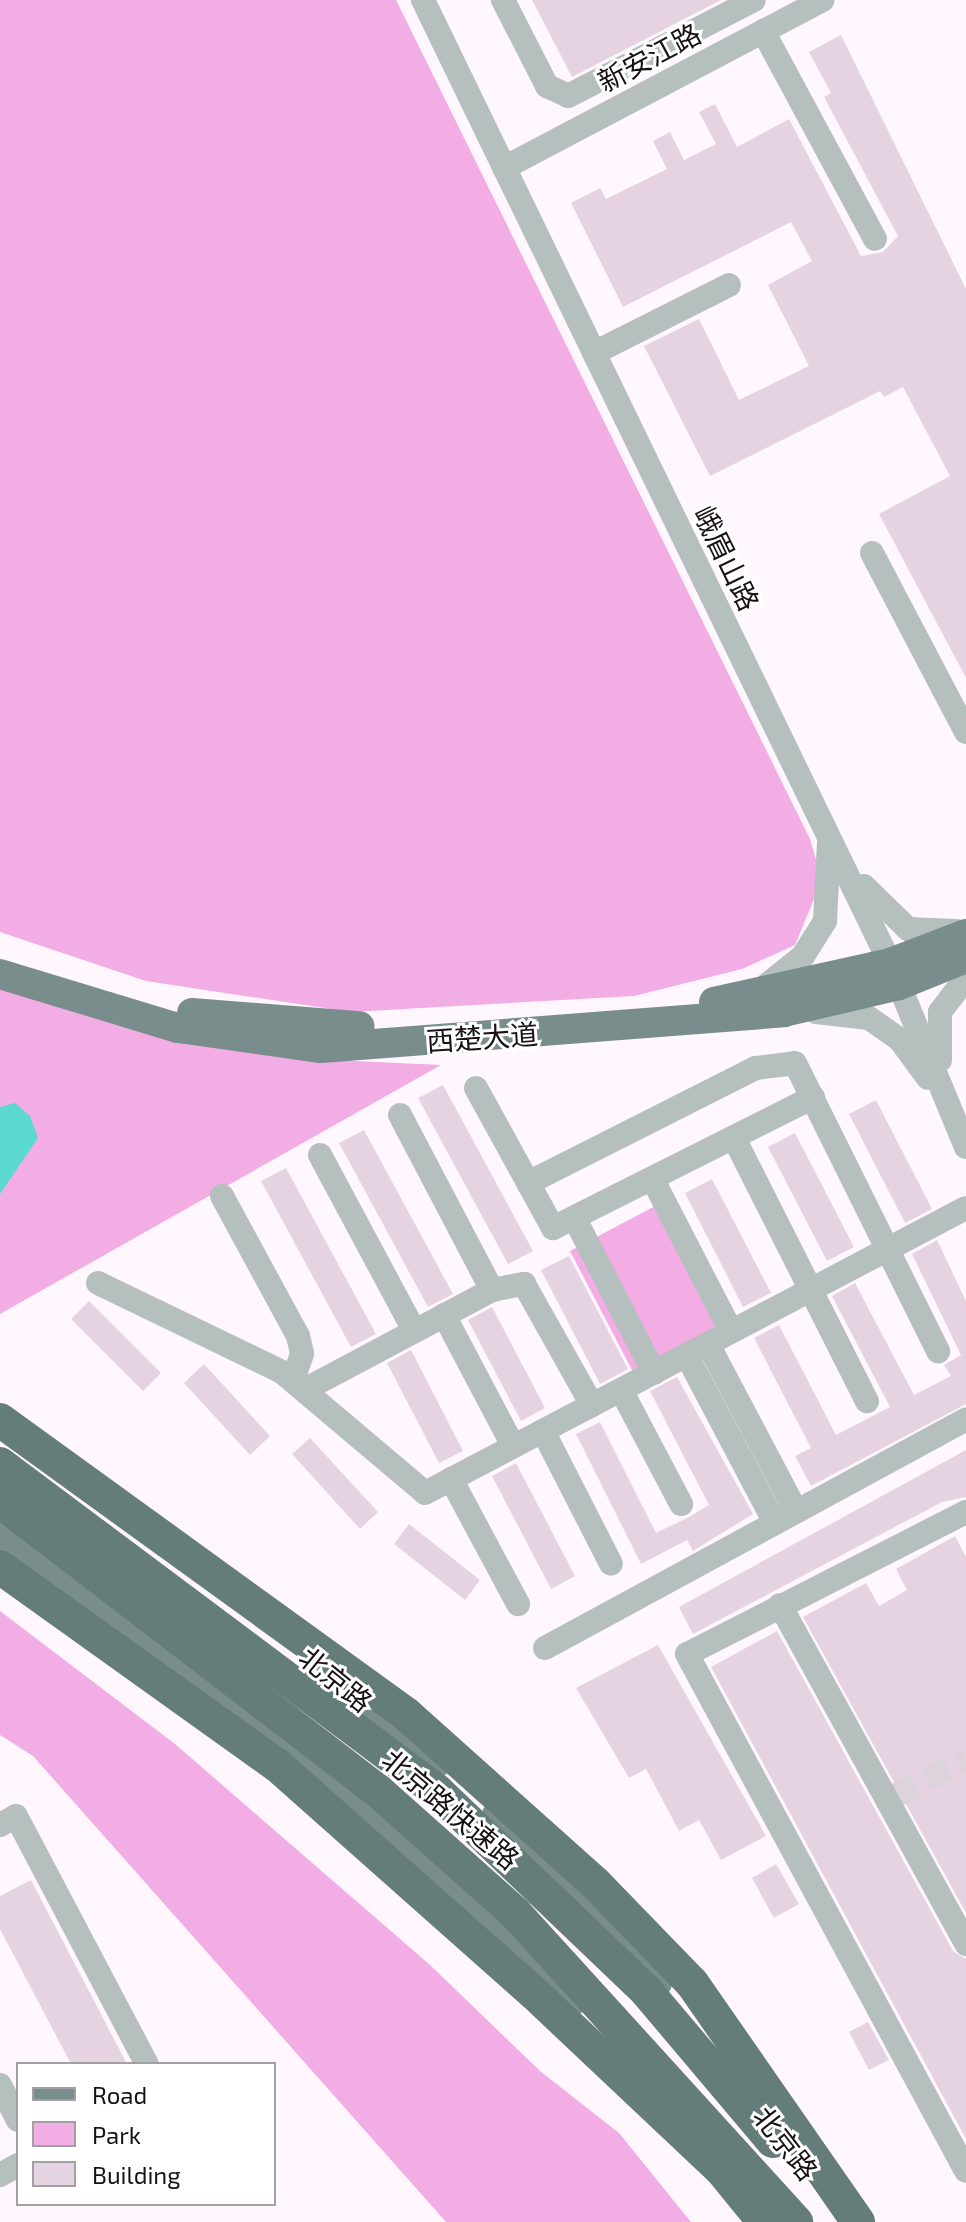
<!DOCTYPE html>
<meta charset="utf-8">
<style>
body{margin:0}
#map{position:relative;width:966px;height:2222px;overflow:hidden;background:#fff7fd;font-family:"Exo 2","Noto Sans SC",sans-serif}
div>[style]{position:absolute}
.green>*{inset:0;background:#f2ade5}
.water>*{inset:0;background:#5bd8cf}
.building>*{inset:0;background:#e6d3e1}
.minor-tunnel>*{height:24px;margin-top:-12px;transform-origin:0;background:repeating-linear-gradient(90deg,#dcd4da 0 24px,transparent 0 36px)}
.minor>*{height:24px;margin:-12px;padding:0 12px;transform-origin:12px;border-radius:12px;background:#b4bfbe}
.major>*{height:30px;margin:-15px;padding:0 15px;transform-origin:15px;border-radius:15px;background:#798e8c}
.highway>*{height:34px;margin:-17px;padding:0 17px;transform-origin:17px;border-radius:17px;background:#647c7a}
.highway-bridge>*{height:34px;margin:-17px;padding:0 17px;transform-origin:17px;border-radius:17px;background:#647c7a}
span{translate:-50% -50%;white-space:nowrap;text-align:center;line-height:1.15;-webkit-text-stroke:6px #fff;paint-order:stroke}
.street-label{font-size:28px;color:#171116}
.legend{position:absolute;left:16px;top:2062px;width:260px;height:144px;box-sizing:border-box;background:#fff;border:2px solid #a2a0a2;margin:0;padding:10px 14px;list-style:none;font-size:24px;color:#171116}
.legend li{display:flex;align-items:center;gap:16px;height:40px}
.legend b{width:40px;border:2px solid #a2a0a2}
</style>
<div id="map">
<div class="green">
<div style="clip-path:polygon(0 0,396px 0,810px 839px,822px 880px,795px 945px,742px 969px,634px 996px,351px 1012px,146px 981px,0 932px)"></div>
<div style="clip-path:polygon(0 984px,334px 1060px,441px 1065px,0 1314px)"></div>
<div style="clip-path:polygon(659px 1204px,722px 1326px,633px 1372px,570px 1251px)"></div>
<div style="clip-path:polygon(0 1611px,175px 1744px,429px 1964px,540px 2071px,619px 2133px,691px 2222px,446px 2222px,33px 1756px,0 1735px)"></div>
</div>
<div class="water">
<div style="clip-path:polygon(15px 1103px,30px 1116px,38px 1138px,0 1194px,0 1107px)"></div>
</div>
<div class="building">
<div style="clip-path:polygon(532px 0,721px 0,572px 77px)"></div>
<div style="clip-path:polygon(841px 35px,966px 289px,966px 678px,879px 514px,950px 476px,903px 387px,884px 397px,880px 391px,710px 476px,644px 346px,699px 319px,739px 400px,809px 366px,768px 285px,812px 261px,791px 222px,623px 307px,571px 203px,600px 188px,606px 199px,667px 169px,653px 141px,670px 132px,684px 160px,716px 144px,699px 112px,715px 104px,737px 147px,789px 119px,861px 256px,883px 252px,898px 236px,824px 97px,831px 93px,809px 52px)"></div>
<div style="clip-path:polygon(443px 1085px,533px 1251px,508px 1264px,418px 1098px)"></div>
<div style="clip-path:polygon(876px 1100px,932px 1209px,905px 1223px,849px 1114px)"></div>
<div style="clip-path:polygon(364px 1130px,453px 1294px,428px 1307px,339px 1143px)"></div>
<div style="clip-path:polygon(795px 1133px,854px 1247px,827px 1261px,768px 1147px)"></div>
<div style="clip-path:polygon(286px 1168px,376px 1334px,351px 1347px,261px 1181px)"></div>
<div style="clip-path:polygon(712px 1179px,771px 1293px,743px 1307px,685px 1193px)"></div>
<div style="clip-path:polygon(937px 1240px,966px 1301px,966px 1404px,811px 1486px,795px 1456px,811px 1448px,754px 1338px,779px 1325px,836px 1435px,890px 1407px,832px 1296px,855px 1283px,914px 1395px,951px 1376px,944px 1365px,961px 1355px,912px 1254px)"></div>
<div style="clip-path:polygon(569px 1256px,628px 1369px,600px 1384px,541px 1270px)"></div>
<div style="clip-path:polygon(89px 1301px,161px 1373px,143px 1391px,71px 1319px)"></div>
<div style="clip-path:polygon(492px 1307px,545px 1408px,521px 1421px,468px 1320px)"></div>
<div style="clip-path:polygon(411px 1350px,463px 1451px,439px 1463px,387px 1363px)"></div>
<div style="clip-path:polygon(204px 1364px,270px 1436px,250px 1455px,184px 1383px)"></div>
<div style="clip-path:polygon(677px 1377px,753px 1514px,693px 1551px,687px 1540px,641px 1564px,576px 1434px,600px 1422px,656px 1533px,689px 1517px,709px 1505px,650px 1391px)"></div>
<div style="clip-path:polygon(310px 1438px,378px 1512px,360px 1529px,292px 1454px)"></div>
<div style="clip-path:polygon(966px 1450px,966px 1497px,942px 1502px,693px 1634px,679px 1607px)"></div>
<div style="clip-path:polygon(516px 1463px,575px 1576px,551px 1589px,492px 1476px)"></div>
<div style="clip-path:polygon(409px 1524px,480px 1580px,465px 1600px,394px 1544px)"></div>
<div style="clip-path:polygon(955px 1536px,966px 1557px,966px 1913px,803px 1617px,866px 1583px,879px 1606px,907px 1590px,896px 1569px)"></div>
<div style="clip-path:polygon(777px 1631px,953px 1951px,966px 1959px,966px 2139px,711px 1667px)"></div>
<div style="clip-path:polygon(658px 1645px,766px 1836px,721px 1860px,699px 1820px,679px 1831px,646px 1769px,629px 1778px,576px 1688px)"></div>
<div style="clip-path:polygon(776px 1864px,799px 1904px,774px 1918px,752px 1878px)"></div>
<div style="clip-path:polygon(31px 1880px,127px 2064px,71px 2064px,0 1929px,0 1896px)"></div>
<div style="clip-path:polygon(868px 2022px,889px 2060px,869px 2070px,849px 2032px)"></div>
</div>
<div class="minor-tunnel">
<div style="left:895px;top:1796px;width:80px;rotate:-27.5deg"></div>
</div>
<div class="minor">
<div style="left:423px;top:0;width:1070px;rotate:64.13deg"></div>
<div style="left:890px;top:963px;width:199px;rotate:67.6deg"></div>
<div style="left:503px;top:0;width:97px;rotate:62.9deg"></div>
<div style="left:547px;top:86px;width:23px;rotate:25deg"></div>
<div style="left:568px;top:96px;width:209px;rotate:-27.3deg"></div>
<div style="left:763px;top:31px;width:236px;rotate:61.7deg"></div>
<div style="left:504px;top:168px;width:360px;rotate:-27.8deg"></div>
<div style="left:594px;top:353px;width:151px;rotate:-26.7deg"></div>
<div style="left:872px;top:553px;width:202px;rotate:62.3deg"></div>
<div style="left:864px;top:886px;width:62px;rotate:44.3deg"></div>
<div style="left:908px;top:929px;width:48px;rotate:2.4deg"></div>
<div style="left:763px;top:988px;width:51px;rotate:-38.7deg"></div>
<div style="left:803px;top:956px;width:41px;rotate:-57.8deg"></div>
<div style="left:825px;top:921px;width:78px;rotate:-87.1deg"></div>
<div style="left:816px;top:1012px;width:53px;rotate:6.5deg"></div>
<div style="left:869px;top:1018px;width:38px;rotate:35deg"></div>
<div style="left:900px;top:1040px;width:47px;rotate:53.6deg"></div>
<div style="left:940px;top:1060px;width:48px;rotate:-90deg"></div>
<div style="left:940px;top:1012px;width:43px;rotate:-52.6deg"></div>
<div style="left:476px;top:1088px;width:160px;rotate:61.2deg"></div>
<div style="left:553px;top:1228px;width:291px;rotate:-26.7deg"></div>
<div style="left:400px;top:1115px;width:198px;rotate:62.3deg"></div>
<div style="left:734px;top:1138px;width:295px;rotate:63.2deg"></div>
<div style="left:320px;top:1155px;width:199px;rotate:61.8deg"></div>
<div style="left:653px;top:1180px;width:170px;rotate:62.7deg"></div>
<div style="left:528px;top:1183px;width:255px;rotate:-26.8deg"></div>
<div style="left:756px;top:1068px;width:39px;rotate:-7deg"></div>
<div style="left:795px;top:1063px;width:322px;rotate:63.6deg"></div>
<div style="left:222px;top:1196px;width:159px;rotate:61.5deg"></div>
<div style="left:298px;top:1336px;width:18px;rotate:77deg"></div>
<div style="left:302px;top:1354px;width:28px;rotate:109deg"></div>
<div style="left:575px;top:1219px;width:173px;rotate:62.8deg"></div>
<div style="left:98px;top:1283px;width:204px;rotate:25.8deg"></div>
<div style="left:282px;top:1372px;width:187px;rotate:40.2deg"></div>
<div style="left:425px;top:1493px;width:611px;rotate:-27.78deg"></div>
<div style="left:444px;top:1315px;width:148px;rotate:62.2deg"></div>
<div style="left:708px;top:1344px;width:189px;rotate:62.2deg"></div>
<div style="left:687px;top:1356px;width:189px;rotate:62.2deg"></div>
<div style="left:306px;top:1389px;width:211px;rotate:-28deg"></div>
<div style="left:492px;top:1290px;width:33px;rotate:-11deg"></div>
<div style="left:524px;top:1284px;width:139px;rotate:60.7deg"></div>
<div style="left:621px;top:1390px;width:129px;rotate:62.2deg"></div>
<div style="left:543px;top:1431px;width:149px;rotate:62.9deg"></div>
<div style="left:451px;top:1479px;width:142px;rotate:61.8deg"></div>
<div style="left:966px;top:1512px;width:313px;rotate:153deg"></div>
<div style="left:687px;top:1654px;width:587px;rotate:61.65deg"></div>
<div style="left:780px;top:1605px;width:387px;rotate:61.2deg"></div>
<div style="left:545px;top:1648px;width:479px;rotate:-28.5deg"></div>
<div style="left:0;top:1825px;width:18px;rotate:-29deg"></div>
<div style="left:16px;top:1816px;width:280px;rotate:62.2deg"></div>
<div style="left:0;top:2085px;width:39px;rotate:63deg"></div>
<div style="left:0;top:2175px;width:21px;rotate:-29deg"></div>
</div>
<div class="major">
<div style="left:0;top:974px;width:186px;rotate:16.9deg"></div>
<div style="left:178px;top:1028px;width:144px;rotate:8deg"></div>
<div style="left:321px;top:1048px;width:464px;rotate:-4.4deg"></div>
<div style="left:784px;top:1012px;width:118px;rotate:-13.2deg"></div>
<div style="left:899px;top:985px;width:72px;rotate:-21.9deg"></div>
<div style="left:714px;top:1002px;width:180px;rotate:-12.5deg"></div>
<div style="left:890px;top:963px;width:81px;rotate:-20.9deg"></div>
<div style="left:192px;top:1013px;width:168px;rotate:4.5deg"></div>
<div style="left:0;top:1531px;width:398px;rotate:36.5deg"></div>
<div style="left:320px;top:1768px;width:344px;rotate:42.4deg"></div>
<div style="left:360px;top:1698px;width:100px;rotate:40.5deg"></div>
<div style="left:497px;top:1815px;width:232px;rotate:46.4deg"></div>
</div>
<div class="highway">
<div style="left:0;top:1420px;width:501px;rotate:35.91deg"></div>
<div style="left:406px;top:1714px;width:254px;rotate:41.8deg"></div>
<div style="left:595px;top:1883px;width:139px;rotate:45.9deg"></div>
<div style="left:692px;top:1983px;width:291px;rotate:55.2deg"></div>
<div style="left:0;top:1464px;width:546px;rotate:36.81deg"></div>
<div style="left:437px;top:1791px;width:291px;rotate:43.7deg"></div>
<div style="left:647px;top:1992px;width:195px;rotate:49.8deg"></div>
<div style="left:0;top:1501px;width:475px;rotate:37.5deg"></div>
<div style="left:377px;top:1790px;width:185px;rotate:41.7deg"></div>
<div style="left:515px;top:1913px;width:418px;rotate:47.7deg"></div>
</div>
<div class="highway-bridge">
<div style="left:0;top:1567px;width:340px;rotate:35.6deg"></div>
<div style="left:277px;top:1765px;width:344px;rotate:41.6deg"></div>
<div style="left:534px;top:1993px;width:257px;rotate:43.3deg"></div>
<div style="left:721px;top:2169px;width:68px;rotate:50.9deg"></div>
</div>
<div class="street-label">
<span style="left:649px;top:57px;rotate:-28deg">新安江路</span>
<span style="left:727px;top:558px;rotate:64deg">峨眉山路</span>
<span style="left:482px;top:1037px;rotate:-4deg">西楚大道</span>
<span style="left:336px;top:1679px;rotate:39deg">北京路</span>
<span style="left:451px;top:1809px;rotate:40deg">北京路快速路</span>
<span style="left:786px;top:2143px;rotate:52deg">北京路</span>
</div>
<ul class="legend">
<li><b style="height:10px;background:#798e8c"></b>Road</li>
<li><b style="height:22px;background:#f2ade5"></b>Park</li>
<li><b style="height:22px;background:#e6d3e1"></b>Building</li>
</ul>
</div>
